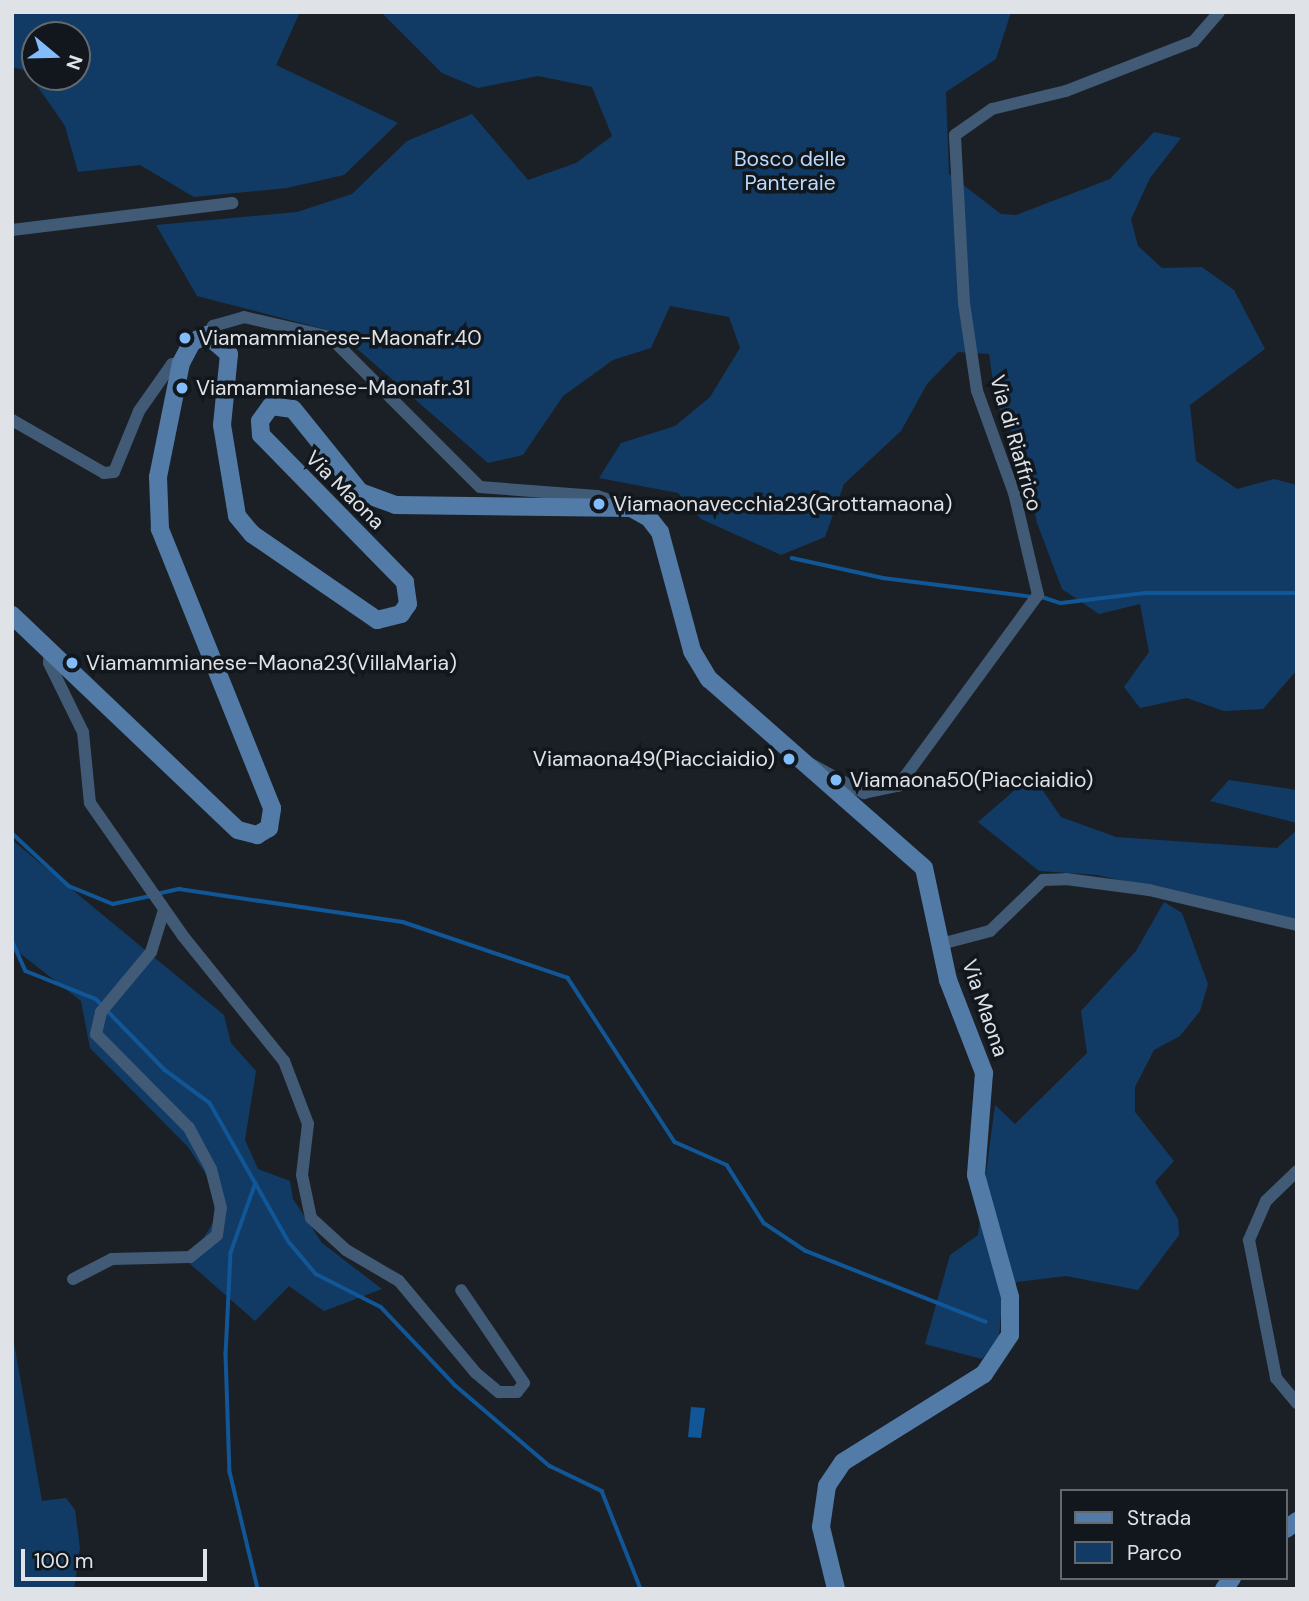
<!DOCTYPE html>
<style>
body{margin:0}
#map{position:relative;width:1309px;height:1601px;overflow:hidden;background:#1b2026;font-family:"DM Sans",sans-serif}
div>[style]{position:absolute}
.green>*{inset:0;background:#113b64}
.water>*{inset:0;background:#115696}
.stream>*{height:3.5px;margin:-1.75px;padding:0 1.75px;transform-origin:1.75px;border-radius:1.75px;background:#115696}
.minor>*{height:12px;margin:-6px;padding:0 6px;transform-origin:6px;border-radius:6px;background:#415a76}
.secondary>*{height:18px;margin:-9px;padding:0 9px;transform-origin:9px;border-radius:9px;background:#527ba7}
.dots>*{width:19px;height:19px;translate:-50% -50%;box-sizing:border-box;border:4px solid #11171c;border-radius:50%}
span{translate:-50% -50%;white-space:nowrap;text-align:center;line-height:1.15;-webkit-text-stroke:7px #11171c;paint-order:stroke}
.park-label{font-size:21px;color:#badafe}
.poi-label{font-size:21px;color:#dfe3e7}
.left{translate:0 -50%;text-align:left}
.right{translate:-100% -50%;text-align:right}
.street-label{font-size:21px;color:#dfe3e7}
.frame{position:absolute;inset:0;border:14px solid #dfe3e7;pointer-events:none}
.legend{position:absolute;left:1060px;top:1489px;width:228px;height:91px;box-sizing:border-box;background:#11171c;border:2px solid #63696d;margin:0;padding:9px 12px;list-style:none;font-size:21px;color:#dfe3e7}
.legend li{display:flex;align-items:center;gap:14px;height:35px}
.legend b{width:35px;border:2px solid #63696d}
.north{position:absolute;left:21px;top:21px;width:70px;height:70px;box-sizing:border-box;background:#11171c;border:2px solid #63696d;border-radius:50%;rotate:109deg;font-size:19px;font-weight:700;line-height:28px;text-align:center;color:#dfe3e7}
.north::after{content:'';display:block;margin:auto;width:24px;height:32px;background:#83bcfb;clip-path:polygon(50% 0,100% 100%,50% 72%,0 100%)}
.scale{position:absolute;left:21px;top:1549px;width:186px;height:32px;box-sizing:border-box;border:4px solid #dfe3e7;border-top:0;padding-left:9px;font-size:21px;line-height:24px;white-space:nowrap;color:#dfe3e7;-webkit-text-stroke:5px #11171c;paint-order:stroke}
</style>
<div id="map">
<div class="green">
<div style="clip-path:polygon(evenodd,12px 12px,300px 12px,276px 65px,398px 123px,344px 175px,287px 188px,194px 197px,140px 165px,78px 172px,65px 126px,27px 71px,12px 67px,12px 12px,35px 35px,77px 35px,77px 77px,35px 77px,35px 35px)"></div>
<div style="clip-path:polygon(381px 12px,1011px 12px,996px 59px,946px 92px,949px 174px,1001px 214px,1016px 215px,1110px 179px,1154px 132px,1181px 138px,1150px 178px,1131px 219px,1138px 246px,1162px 268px,1202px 267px,1234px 290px,1265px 349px,1190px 405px,1196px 461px,1237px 489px,1274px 479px,1297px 485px,1297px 670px,1263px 709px,1224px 711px,1187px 698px,1140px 708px,1124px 687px,1149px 652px,1140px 604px,1099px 614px,1062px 589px,1037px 523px,1022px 452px,996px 403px,989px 354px,958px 352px,927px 384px,901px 431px,844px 484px,825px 537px,781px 555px,701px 519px,678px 493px,599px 478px,621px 443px,675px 426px,710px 397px,740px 348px,729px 317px,670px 306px,651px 348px,613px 360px,563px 396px,523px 455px,488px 463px,339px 333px,197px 296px,156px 225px,297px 212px,352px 194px,407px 141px,472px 114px,528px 180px,576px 163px,612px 136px,592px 87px,538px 76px,478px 88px,442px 73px)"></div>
<div style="clip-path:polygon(1032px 775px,1061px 817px,1116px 837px,1277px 848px,1297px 830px,1297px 919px,1097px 875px,1039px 871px,978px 822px)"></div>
<div style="clip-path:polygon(1229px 780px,1297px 790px,1297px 823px,1210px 801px)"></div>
<div style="clip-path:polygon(12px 840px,224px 1015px,231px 1043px,256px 1071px,245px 1140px,258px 1169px,290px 1181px,293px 1199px,322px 1243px,382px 1289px,324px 1311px,289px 1286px,255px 1321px,189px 1263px,215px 1219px,214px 1187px,188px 1147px,90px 1048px,81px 1001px,12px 947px)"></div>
<div style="clip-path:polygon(1164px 902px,1182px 913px,1208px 984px,1200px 1011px,1180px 1036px,1154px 1050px,1135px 1087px,1135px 1112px,1174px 1161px,1155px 1182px,1178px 1219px,1179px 1235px,1138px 1290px,1066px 1276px,1017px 1282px,1002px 1302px,999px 1337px,982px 1359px,925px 1344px,950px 1255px,978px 1235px,995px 1105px,1015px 1124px,1087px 1053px,1081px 1011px,1136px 951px)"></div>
<div style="clip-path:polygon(12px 1332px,42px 1501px,66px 1498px,75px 1510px,80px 1548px,74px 1589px,12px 1589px)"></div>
</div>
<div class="water">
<div style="clip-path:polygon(691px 1407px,705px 1408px,701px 1438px,688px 1437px)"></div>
</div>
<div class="stream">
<div style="left:792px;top:558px;width:93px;rotate:12.4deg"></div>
<div style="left:883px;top:578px;width:152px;rotate:7.2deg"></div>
<div style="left:1042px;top:597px;width:20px;rotate:18deg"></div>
<div style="left:1061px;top:603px;width:85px;rotate:-6.8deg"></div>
<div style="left:1145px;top:593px;width:152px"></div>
<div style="left:12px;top:833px;width:78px;rotate:42.9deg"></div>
<div style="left:69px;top:886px;width:48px;rotate:22.2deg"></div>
<div style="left:113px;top:904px;width:38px;rotate:-12deg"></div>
<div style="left:157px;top:894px;width:23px;rotate:-13deg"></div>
<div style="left:179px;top:889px;width:226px;rotate:8.4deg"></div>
<div style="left:403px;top:922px;width:174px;rotate:18.7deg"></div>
<div style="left:568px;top:978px;width:196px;rotate:56.9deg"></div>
<div style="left:675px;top:1142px;width:57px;rotate:23.9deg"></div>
<div style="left:727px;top:1165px;width:69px;rotate:57.5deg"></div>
<div style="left:764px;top:1223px;width:50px;rotate:33.7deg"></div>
<div style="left:806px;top:1251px;width:193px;rotate:21.5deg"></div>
<div style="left:12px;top:940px;width:34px;rotate:66deg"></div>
<div style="left:26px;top:971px;width:75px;rotate:21.8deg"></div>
<div style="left:96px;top:999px;width:99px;rotate:45.8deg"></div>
<div style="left:165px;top:1070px;width:56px;rotate:36.3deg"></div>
<div style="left:210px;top:1103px;width:160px;rotate:60.4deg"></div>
<div style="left:289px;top:1242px;width:42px;rotate:49.8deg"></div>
<div style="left:316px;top:1274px;width:73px;rotate:26.9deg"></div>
<div style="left:381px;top:1307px;width:108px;rotate:46.5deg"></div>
<div style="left:455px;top:1385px;width:125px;rotate:40.5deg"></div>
<div style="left:550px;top:1466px;width:58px;rotate:25.7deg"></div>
<div style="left:602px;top:1491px;width:105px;rotate:68.3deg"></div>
<div style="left:256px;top:1183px;width:74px;rotate:109.7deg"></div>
<div style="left:231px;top:1253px;width:101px;rotate:92.8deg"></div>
<div style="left:226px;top:1354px;width:118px;rotate:88.1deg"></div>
<div style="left:230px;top:1472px;width:120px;rotate:76.5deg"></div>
</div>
<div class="minor">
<div style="left:12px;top:230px;width:222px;rotate:-7deg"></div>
<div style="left:207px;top:335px;width:11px;rotate:-56deg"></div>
<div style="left:213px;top:326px;width:32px;rotate:-16deg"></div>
<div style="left:244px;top:317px;width:88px;rotate:13.1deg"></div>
<div style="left:330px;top:337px;width:212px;rotate:45deg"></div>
<div style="left:480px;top:487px;width:117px;rotate:4.4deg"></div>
<div style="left:597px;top:496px;width:25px;rotate:18deg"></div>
<div style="left:12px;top:420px;width:106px;rotate:29.9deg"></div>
<div style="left:104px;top:473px;width:10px;rotate:-6deg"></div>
<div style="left:114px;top:472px;width:66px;rotate:-67.7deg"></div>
<div style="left:139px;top:411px;width:57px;rotate:-54.9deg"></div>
<div style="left:172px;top:364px;width:9px;rotate:-6deg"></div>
<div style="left:50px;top:651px;width:12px;rotate:95deg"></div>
<div style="left:49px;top:663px;width:77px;rotate:63.8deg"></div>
<div style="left:83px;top:732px;width:71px;rotate:84.4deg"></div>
<div style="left:90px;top:803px;width:162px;rotate:55deg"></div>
<div style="left:183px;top:936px;width:161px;rotate:51.1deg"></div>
<div style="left:284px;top:1061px;width:67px;rotate:69.1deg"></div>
<div style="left:308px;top:1124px;width:51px;rotate:96.7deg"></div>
<div style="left:302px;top:1175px;width:44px;rotate:78.2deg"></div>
<div style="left:311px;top:1218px;width:47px;rotate:42.4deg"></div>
<div style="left:346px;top:1250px;width:61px;rotate:30.3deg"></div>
<div style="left:399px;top:1281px;width:120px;rotate:50.1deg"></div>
<div style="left:476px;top:1373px;width:30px;rotate:40deg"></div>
<div style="left:499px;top:1392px;width:18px"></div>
<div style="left:517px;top:1392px;width:11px;rotate:-52deg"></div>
<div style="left:524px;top:1383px;width:112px;rotate:-124.1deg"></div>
<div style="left:809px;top:763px;width:63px;rotate:28.6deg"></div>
<div style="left:864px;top:793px;width:35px;rotate:-12deg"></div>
<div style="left:898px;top:786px;width:237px;rotate:-53.8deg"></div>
<div style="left:1038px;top:595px;width:105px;rotate:-103.2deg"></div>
<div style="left:1014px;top:493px;width:109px;rotate:-109.9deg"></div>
<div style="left:977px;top:391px;width:89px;rotate:-98.4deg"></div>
<div style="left:964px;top:303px;width:168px;rotate:-93.1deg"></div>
<div style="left:955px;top:135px;width:45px;rotate:-35.1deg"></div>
<div style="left:992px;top:109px;width:76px;rotate:-13.7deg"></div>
<div style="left:1066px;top:91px;width:137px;rotate:-21.3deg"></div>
<div style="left:1194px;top:41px;width:38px;rotate:-49deg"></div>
<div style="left:941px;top:944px;width:51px;rotate:-14.9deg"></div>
<div style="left:990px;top:931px;width:74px;rotate:-43.9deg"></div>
<div style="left:1043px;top:880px;width:23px;rotate:-2deg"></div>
<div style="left:1066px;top:879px;width:84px;rotate:7.5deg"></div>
<div style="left:1149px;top:890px;width:152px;rotate:13.3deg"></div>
<div style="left:1297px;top:1171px;width:43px;rotate:135.9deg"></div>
<div style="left:1266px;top:1201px;width:43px;rotate:113.6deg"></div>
<div style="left:1249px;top:1240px;width:141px;rotate:78.9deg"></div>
<div style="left:1276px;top:1378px;width:33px;rotate:50deg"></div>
<div style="left:73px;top:1279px;width:44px;rotate:-27.1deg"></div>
<div style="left:112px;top:1259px;width:78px;rotate:-1.5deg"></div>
<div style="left:190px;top:1257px;width:35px;rotate:-39deg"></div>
<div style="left:217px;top:1235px;width:27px;rotate:-82deg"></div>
<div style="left:221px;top:1208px;width:40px;rotate:-104.4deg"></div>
<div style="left:211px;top:1169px;width:47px;rotate:-118.2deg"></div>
<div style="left:189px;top:1128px;width:132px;rotate:-134.7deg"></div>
<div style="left:96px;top:1034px;width:23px;rotate:-77deg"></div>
<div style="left:101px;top:1012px;width:78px;rotate:-50.2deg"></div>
<div style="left:151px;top:952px;width:44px;rotate:-72.8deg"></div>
</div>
<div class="secondary">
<div style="left:12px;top:615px;width:312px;rotate:43.6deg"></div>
<div style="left:238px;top:830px;width:20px;rotate:15deg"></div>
<div style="left:257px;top:835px;width:14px;rotate:-30deg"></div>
<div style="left:269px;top:828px;width:20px;rotate:-81deg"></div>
<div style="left:272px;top:808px;width:301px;rotate:-111.9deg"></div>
<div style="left:160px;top:529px;width:52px;rotate:-92.2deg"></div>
<div style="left:158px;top:477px;width:116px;rotate:-78.6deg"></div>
<div style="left:181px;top:363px;width:24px;rotate:-62deg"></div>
<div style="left:192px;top:342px;width:17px;rotate:-25deg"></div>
<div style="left:207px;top:335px;width:29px;rotate:41deg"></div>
<div style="left:229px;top:354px;width:71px;rotate:95.6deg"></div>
<div style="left:222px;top:425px;width:92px;rotate:80.6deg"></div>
<div style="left:237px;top:516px;width:23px;rotate:50deg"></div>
<div style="left:252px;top:534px;width:152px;rotate:34.5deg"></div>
<div style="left:377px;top:620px;width:25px;rotate:-14deg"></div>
<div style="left:401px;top:614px;width:12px;rotate:-55deg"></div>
<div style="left:408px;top:604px;width:22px;rotate:-98deg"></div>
<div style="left:405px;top:582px;width:206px;rotate:-134.4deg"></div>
<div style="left:261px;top:435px;width:14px;rotate:-94deg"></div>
<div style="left:260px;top:421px;width:19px;rotate:-54deg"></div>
<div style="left:271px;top:406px;width:22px;rotate:8deg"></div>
<div style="left:293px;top:409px;width:107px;rotate:51.1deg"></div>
<div style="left:360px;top:492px;width:37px;rotate:20deg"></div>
<div style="left:395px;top:505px;width:236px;rotate:0.7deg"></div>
<div style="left:631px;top:508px;width:21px;rotate:29deg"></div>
<div style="left:649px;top:518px;width:18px;rotate:52deg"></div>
<div style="left:660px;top:532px;width:123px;rotate:74.9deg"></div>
<div style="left:692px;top:651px;width:33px;rotate:59deg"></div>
<div style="left:709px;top:679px;width:286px;rotate:41.3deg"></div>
<div style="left:924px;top:868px;width:115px;rotate:77.9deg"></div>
<div style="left:948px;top:980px;width:100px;rotate:68.8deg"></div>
<div style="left:984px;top:1073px;width:102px;rotate:94.5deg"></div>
<div style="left:976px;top:1175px;width:127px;rotate:74.4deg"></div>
<div style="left:1010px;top:1297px;width:38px;rotate:90deg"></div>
<div style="left:1010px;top:1335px;width:47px;rotate:123.7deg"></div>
<div style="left:984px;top:1374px;width:166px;rotate:148deg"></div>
<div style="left:843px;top:1462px;width:29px;rotate:124deg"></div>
<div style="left:827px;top:1486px;width:41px;rotate:98.3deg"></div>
<div style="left:821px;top:1527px;width:64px;rotate:76.4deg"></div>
<div style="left:1286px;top:1529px;width:14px;rotate:-36deg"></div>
<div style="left:1224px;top:1589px;width:14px;rotate:-54deg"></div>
</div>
<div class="dots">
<div style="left:185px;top:338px;background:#83bcfb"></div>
<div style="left:182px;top:388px;background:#83bcfb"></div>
<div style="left:599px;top:504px;background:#83bcfb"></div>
<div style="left:72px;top:663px;background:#83bcfb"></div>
<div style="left:789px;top:759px;background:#83bcfb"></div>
<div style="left:836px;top:780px;background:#83bcfb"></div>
</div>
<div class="park-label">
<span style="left:790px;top:171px">Bosco delle<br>Panteraie</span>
</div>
<div class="poi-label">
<span class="left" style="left:199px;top:338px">Viamammianese-Maonafr.40</span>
<span class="left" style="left:196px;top:388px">Viamammianese-Maonafr.31</span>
<span class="left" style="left:613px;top:504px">Viamaonavecchia23(Grottamaona)</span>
<span class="left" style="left:86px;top:663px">Viamammianese-Maona23(VillaMaria)</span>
<span class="right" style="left:775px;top:759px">Viamaona49(Piacciaidio)</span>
<span class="left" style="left:850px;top:780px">Viamaona50(Piacciaidio)</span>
</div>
<div class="street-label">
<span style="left:1016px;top:443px;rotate:74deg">Via di Riaffrico</span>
<span style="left:345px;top:490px;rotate:45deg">Via Maona</span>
<span style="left:985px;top:1008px;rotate:71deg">Via Maona</span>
</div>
<div class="frame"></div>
<ul class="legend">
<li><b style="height:9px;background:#527ba7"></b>Strada</li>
<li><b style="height:19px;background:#113b64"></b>Parco</li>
</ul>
<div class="north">N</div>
<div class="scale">100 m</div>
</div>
